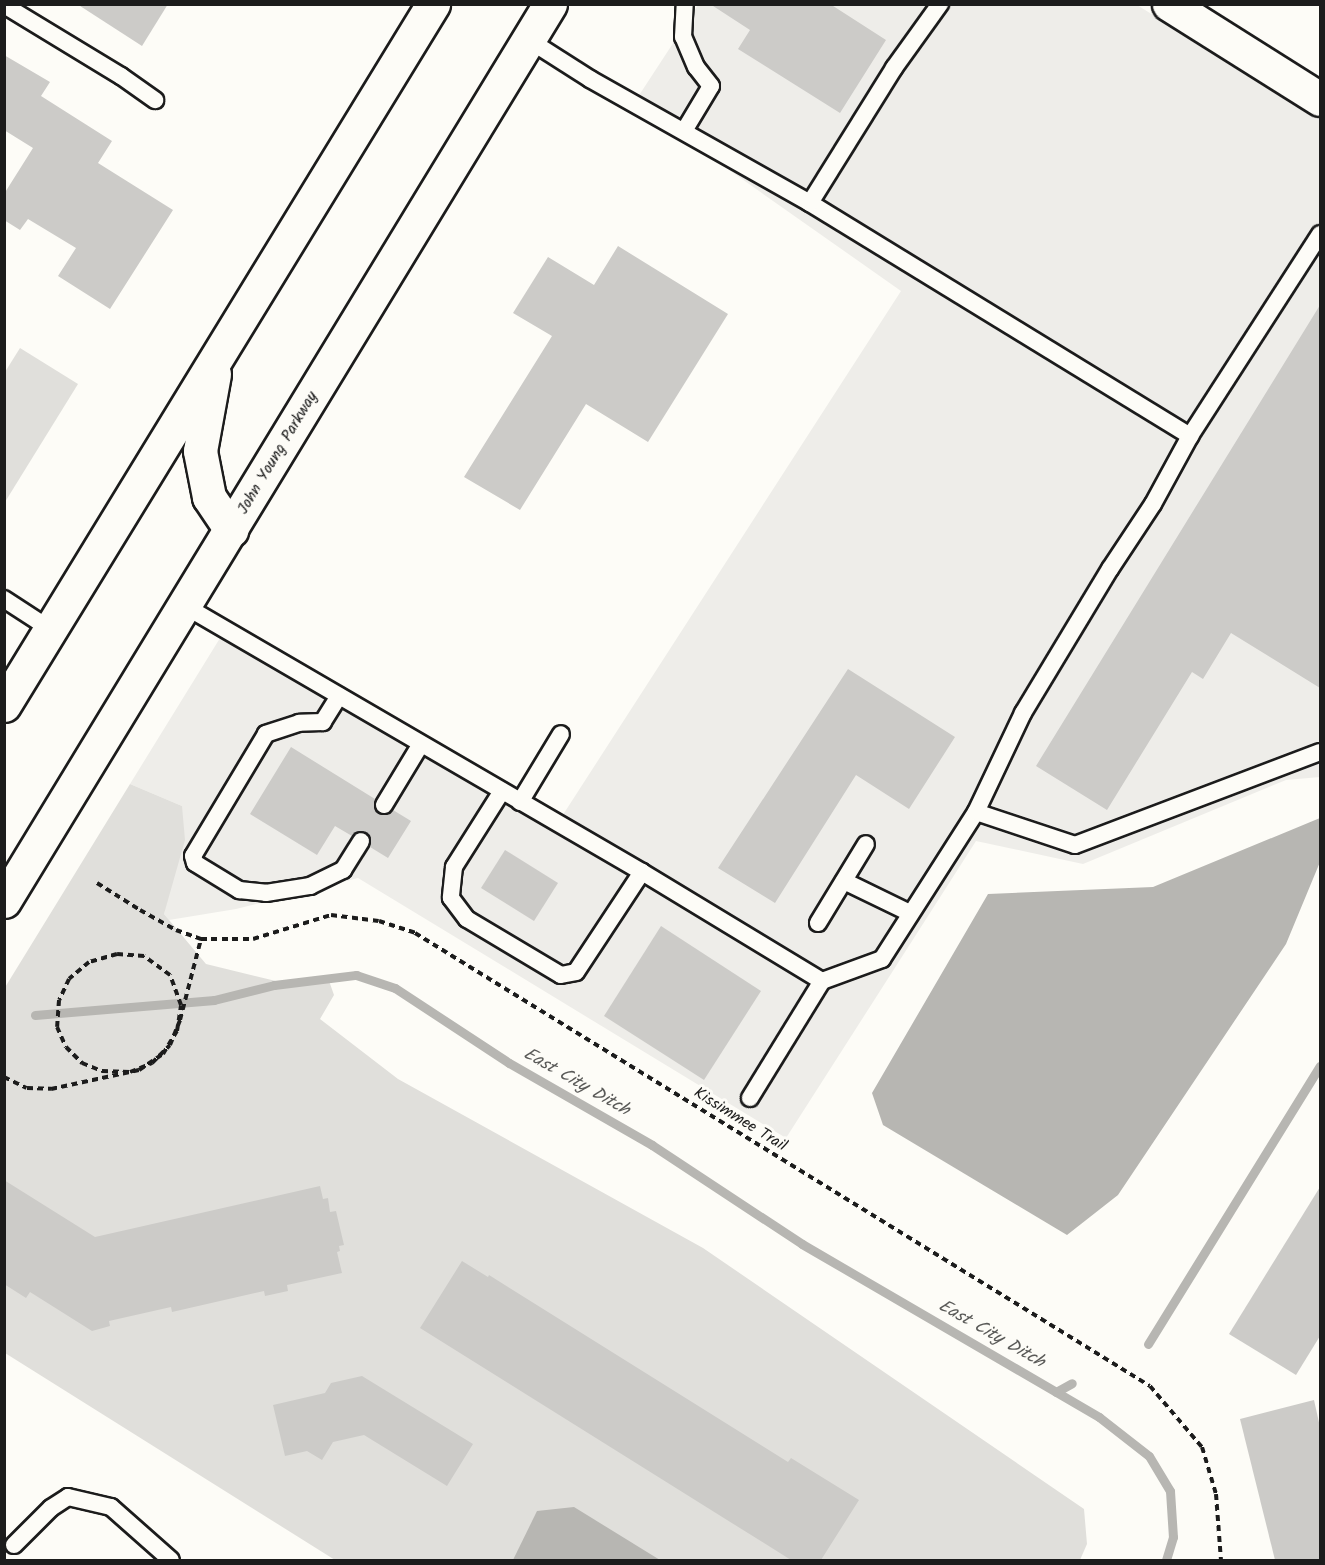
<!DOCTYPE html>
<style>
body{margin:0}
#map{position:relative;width:1325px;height:1565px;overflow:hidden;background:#fdfcf7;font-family:Kalam,sans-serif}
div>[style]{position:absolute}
.built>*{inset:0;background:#eeede9}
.green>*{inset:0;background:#e0dfdb}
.water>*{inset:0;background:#b7b6b2}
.stream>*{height:9px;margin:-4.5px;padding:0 4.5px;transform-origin:4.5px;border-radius:4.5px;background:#b7b6b2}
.building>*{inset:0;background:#cccbc8}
.path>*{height:4px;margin-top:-2px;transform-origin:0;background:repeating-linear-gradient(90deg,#1c1c1c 0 6px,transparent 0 10.5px)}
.roads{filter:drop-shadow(2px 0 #1c1c1c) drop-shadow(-2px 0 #1c1c1c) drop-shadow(0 2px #1c1c1c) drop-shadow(0 -2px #1c1c1c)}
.lane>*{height:16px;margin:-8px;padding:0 8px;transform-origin:8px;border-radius:8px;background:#fdfcf7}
.secondary>*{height:33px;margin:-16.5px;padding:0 16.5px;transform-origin:16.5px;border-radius:16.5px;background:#fdfcf7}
.highway>*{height:33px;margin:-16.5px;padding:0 16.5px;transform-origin:16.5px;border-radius:16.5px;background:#fdfcf7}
.path-bridge>*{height:4px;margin-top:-2px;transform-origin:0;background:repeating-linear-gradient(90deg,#1c1c1c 0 6px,transparent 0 10.5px)}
span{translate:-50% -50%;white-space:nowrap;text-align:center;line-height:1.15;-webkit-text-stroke:6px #fdfcf7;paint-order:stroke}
.street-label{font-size:16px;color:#1c1c1c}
.water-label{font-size:18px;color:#5a5a58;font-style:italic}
.frame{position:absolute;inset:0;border:6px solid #1c1c1c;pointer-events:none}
</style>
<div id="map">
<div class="built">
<div style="clip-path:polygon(698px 5px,1137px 5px,1320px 119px,1320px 777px,1286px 780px,1083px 864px,976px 841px,786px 1138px,358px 878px,236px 909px,169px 920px,164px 914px,182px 806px,130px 784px,225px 630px,557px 824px,901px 291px,634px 103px)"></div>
</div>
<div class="green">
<div style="clip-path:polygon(20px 348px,78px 384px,5px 502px,5px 372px)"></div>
<div style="clip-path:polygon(130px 784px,182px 806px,185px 840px,164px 914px,206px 964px,280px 982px,328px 978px,334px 995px,320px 1019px,398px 1079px,703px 1248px,1084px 1509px,1087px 1544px,1080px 1560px,335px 1560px,5px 1353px,4px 989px)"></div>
</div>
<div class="water">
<div style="clip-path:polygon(1320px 818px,1320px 862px,1286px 944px,1118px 1195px,1067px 1235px,883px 1125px,872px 1093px,988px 894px,1153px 887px)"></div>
<div style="clip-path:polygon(574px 1507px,660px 1560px,513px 1560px,537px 1511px)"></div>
</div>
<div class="stream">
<div style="left:35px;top:1015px;width:180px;rotate:-4.8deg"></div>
<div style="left:214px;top:1000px;width:62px;rotate:-14deg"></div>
<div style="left:274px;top:985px;width:83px;rotate:-7deg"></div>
<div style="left:356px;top:975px;width:41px;rotate:18.4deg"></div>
<div style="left:395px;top:988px;width:136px;rotate:33.3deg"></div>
<div style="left:509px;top:1063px;width:165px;rotate:29.8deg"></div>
<div style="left:652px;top:1145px;width:180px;rotate:33.4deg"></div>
<div style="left:802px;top:1244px;width:344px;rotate:30.2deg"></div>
<div style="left:1099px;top:1417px;width:63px;rotate:38deg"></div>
<div style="left:1149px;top:1456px;width:41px;rotate:59deg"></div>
<div style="left:1170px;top:1491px;width:46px;rotate:86.3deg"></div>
<div style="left:1173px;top:1537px;width:24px;rotate:107deg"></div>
<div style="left:1148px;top:1344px;width:327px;rotate:-58.3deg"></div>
<div style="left:1056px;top:1392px;width:18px;rotate:-29deg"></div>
</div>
<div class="building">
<div style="clip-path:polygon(77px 4px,168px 4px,142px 46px)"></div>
<div style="clip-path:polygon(710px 4px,830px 4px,886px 40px,840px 113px,738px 49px,750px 30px)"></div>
<div style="clip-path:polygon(4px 55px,50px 82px,41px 96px,112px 141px,98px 163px,173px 210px,110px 309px,58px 276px,76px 248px,28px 219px,20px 230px,4px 220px,4px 194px,33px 148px,4px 130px)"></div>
<div style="clip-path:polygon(618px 246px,728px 314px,648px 442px,586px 404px,520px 510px,464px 477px,552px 336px,513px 313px,548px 257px,594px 285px)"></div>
<div style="clip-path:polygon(1320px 305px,1320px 688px,1231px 633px,1203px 679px,1192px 672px,1107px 810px,1036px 766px)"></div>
<div style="clip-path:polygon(848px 669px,955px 737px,909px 809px,856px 775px,775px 903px,718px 868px)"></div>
<div style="clip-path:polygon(291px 747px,375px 799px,374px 805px,378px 814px,384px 815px,393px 810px,411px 821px,388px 858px,370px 847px,370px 837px,366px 832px,357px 832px,352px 836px,335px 826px,317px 855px,250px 814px)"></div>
<div style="clip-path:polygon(505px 850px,558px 883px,534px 921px,481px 888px)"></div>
<div style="clip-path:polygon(661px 926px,761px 991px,704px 1080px,604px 1016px)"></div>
<div style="clip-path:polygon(4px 1180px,95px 1237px,320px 1186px,323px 1199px,328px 1198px,330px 1212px,336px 1211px,344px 1245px,339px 1246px,340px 1251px,337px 1252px,342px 1273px,287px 1285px,288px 1291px,265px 1296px,264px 1291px,172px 1312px,171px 1307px,109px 1321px,110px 1326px,92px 1331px,30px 1292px,26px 1298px,4px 1284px)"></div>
<div style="clip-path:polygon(1320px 1187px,1320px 1336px,1296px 1375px,1229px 1334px)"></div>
<div style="clip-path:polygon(462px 1261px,488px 1277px,489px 1275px,788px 1462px,791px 1458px,859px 1500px,821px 1560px,791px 1560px,420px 1328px)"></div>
<div style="clip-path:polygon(362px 1376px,473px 1444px,447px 1486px,364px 1435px,333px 1442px,322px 1460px,307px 1451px,285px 1456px,273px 1405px,325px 1393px,331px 1383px)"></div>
<div style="clip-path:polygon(1314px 1400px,1320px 1427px,1320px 1560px,1275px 1560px,1240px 1419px)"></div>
</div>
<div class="path">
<div style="left:97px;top:883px;width:51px;rotate:32.1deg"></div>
<div style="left:140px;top:910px;width:41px;rotate:29.1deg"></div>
<div style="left:176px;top:930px;width:27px;rotate:20deg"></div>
<div style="left:201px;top:939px;width:52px"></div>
<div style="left:253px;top:939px;width:82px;rotate:-17.1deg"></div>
<div style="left:331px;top:915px;width:48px;rotate:7.1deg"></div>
<div style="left:379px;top:921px;width:38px;rotate:18deg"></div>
<div style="left:415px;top:933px;width:863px;rotate:31.65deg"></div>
<div style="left:1150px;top:1386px;width:80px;rotate:49.6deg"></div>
<div style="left:1202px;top:1447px;width:49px;rotate:73.4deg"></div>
<div style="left:1216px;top:1494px;width:66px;rotate:85.7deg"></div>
<div style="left:59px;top:1000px;width:27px;rotate:94deg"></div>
<div style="left:57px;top:1027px;width:22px;rotate:66deg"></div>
<div style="left:66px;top:1047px;width:23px;rotate:45deg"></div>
<div style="left:82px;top:1063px;width:22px;rotate:22deg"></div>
<div style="left:102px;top:1071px;width:28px;rotate:2deg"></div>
<div style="left:130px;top:1072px;width:24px;rotate:-22deg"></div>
<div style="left:152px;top:1063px;width:25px;rotate:-45deg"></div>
<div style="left:170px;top:1045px;width:27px;rotate:-68deg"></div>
<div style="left:180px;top:1020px;width:84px;rotate:-75.5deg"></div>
</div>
<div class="roads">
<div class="lane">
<div style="left:4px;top:5px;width:137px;rotate:31.3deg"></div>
<div style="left:121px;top:76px;width:42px;rotate:35.2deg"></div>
<div style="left:529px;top:40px;width:72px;rotate:32.6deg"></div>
<div style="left:590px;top:79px;width:253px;rotate:29.4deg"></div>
<div style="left:810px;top:203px;width:446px;rotate:31.5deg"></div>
<div style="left:684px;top:131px;width:52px;rotate:-59deg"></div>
<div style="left:711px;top:86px;width:24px;rotate:-128deg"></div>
<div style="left:696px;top:67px;width:33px;rotate:-113deg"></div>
<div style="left:683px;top:37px;width:33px;rotate:-87deg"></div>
<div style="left:810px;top:203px;width:159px;rotate:-58.1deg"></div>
<div style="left:894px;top:68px;width:79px;rotate:-54.3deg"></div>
<div style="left:4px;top:599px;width:55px;rotate:33.1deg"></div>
<div style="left:185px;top:606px;width:529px;rotate:30.2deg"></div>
<div style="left:642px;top:872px;width:210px;rotate:31.2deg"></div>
<div style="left:822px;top:981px;width:64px;rotate:-20.1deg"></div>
<div style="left:882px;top:959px;width:174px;rotate:-57.4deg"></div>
<div style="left:976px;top:812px;width:110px;rotate:-64.6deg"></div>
<div style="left:1023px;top:713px;width:168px;rotate:-58.9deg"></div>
<div style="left:1110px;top:569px;width:78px;rotate:-56.5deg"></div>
<div style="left:1153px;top:504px;width:77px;rotate:-61.4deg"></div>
<div style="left:1190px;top:436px;width:240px;rotate:-57.2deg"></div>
<div style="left:339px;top:696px;width:31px;rotate:122deg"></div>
<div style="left:323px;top:722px;width:24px;rotate:178deg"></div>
<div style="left:299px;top:723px;width:35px;rotate:162deg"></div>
<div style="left:266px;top:734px;width:142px;rotate:120.9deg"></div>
<div style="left:193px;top:856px;width:7px;rotate:74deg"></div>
<div style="left:195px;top:863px;width:52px;rotate:31.5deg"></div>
<div style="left:239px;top:890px;width:27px;rotate:6deg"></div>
<div style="left:266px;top:893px;width:45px;rotate:-9deg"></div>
<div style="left:310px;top:886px;width:37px;rotate:-26deg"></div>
<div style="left:343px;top:870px;width:34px;rotate:-58deg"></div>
<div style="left:502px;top:791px;width:90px;rotate:122.3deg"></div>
<div style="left:454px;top:867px;width:31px;rotate:96deg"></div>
<div style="left:451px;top:898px;width:26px;rotate:53deg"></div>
<div style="left:467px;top:919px;width:109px;rotate:30.8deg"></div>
<div style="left:561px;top:975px;width:15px;rotate:-11deg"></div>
<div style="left:576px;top:972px;width:120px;rotate:-56.6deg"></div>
<div style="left:520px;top:802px;width:79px;rotate:-58.9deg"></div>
<div style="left:384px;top:805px;width:71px;rotate:-58.8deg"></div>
<div style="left:976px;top:812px;width:104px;rotate:18.4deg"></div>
<div style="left:1075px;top:845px;width:262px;rotate:-20.8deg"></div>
<div style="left:844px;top:881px;width:73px;rotate:25.9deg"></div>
<div style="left:818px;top:923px;width:92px;rotate:-58.7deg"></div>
<div style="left:750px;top:1098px;width:137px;rotate:-58.4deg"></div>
<div style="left:14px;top:1545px;width:52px;rotate:-45deg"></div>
<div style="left:51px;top:1508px;width:20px;rotate:-33deg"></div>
<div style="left:68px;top:1497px;width:44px;rotate:13.1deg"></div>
<div style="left:111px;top:1507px;width:80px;rotate:41.5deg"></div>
</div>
<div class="secondary">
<div style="left:1169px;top:4px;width:178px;rotate:32.2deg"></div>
</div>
<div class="highway">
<div style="left:214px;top:374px;width:78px;rotate:100.3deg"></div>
<div style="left:200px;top:451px;width:47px;rotate:78.9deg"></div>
<div style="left:209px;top:497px;width:40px;rotate:56deg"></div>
<div style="left:4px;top:705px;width:822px;rotate:-58.53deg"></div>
<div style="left:4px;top:901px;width:1050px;rotate:-58.67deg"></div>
</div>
</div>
<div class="path-bridge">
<div style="left:4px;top:1077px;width:25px;rotate:26deg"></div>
<div style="left:27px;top:1088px;width:24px;rotate:2deg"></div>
<div style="left:51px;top:1089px;width:90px;rotate:-12.2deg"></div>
<div style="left:139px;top:1070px;width:29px;rotate:-34deg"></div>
<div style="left:163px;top:1054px;width:27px;rotate:-59deg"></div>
<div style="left:177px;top:1031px;width:26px;rotate:-81deg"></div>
<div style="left:181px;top:1005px;width:32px;rotate:-110deg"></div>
<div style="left:170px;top:975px;width:32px;rotate:-144deg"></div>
<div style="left:144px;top:956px;width:27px;rotate:-176deg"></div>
<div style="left:117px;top:954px;width:29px;rotate:164deg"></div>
<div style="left:89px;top:962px;width:26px;rotate:140deg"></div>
<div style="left:69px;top:979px;width:23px;rotate:115deg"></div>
</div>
<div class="street-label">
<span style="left:278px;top:453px;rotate:-59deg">John Young Parkway</span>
<span style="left:740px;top:1120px;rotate:32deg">Kissimmee Trail</span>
</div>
<div class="water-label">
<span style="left:576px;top:1083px;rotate:30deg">East City Ditch</span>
<span style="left:991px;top:1335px;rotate:30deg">East City Ditch</span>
</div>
<div class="frame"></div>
</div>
